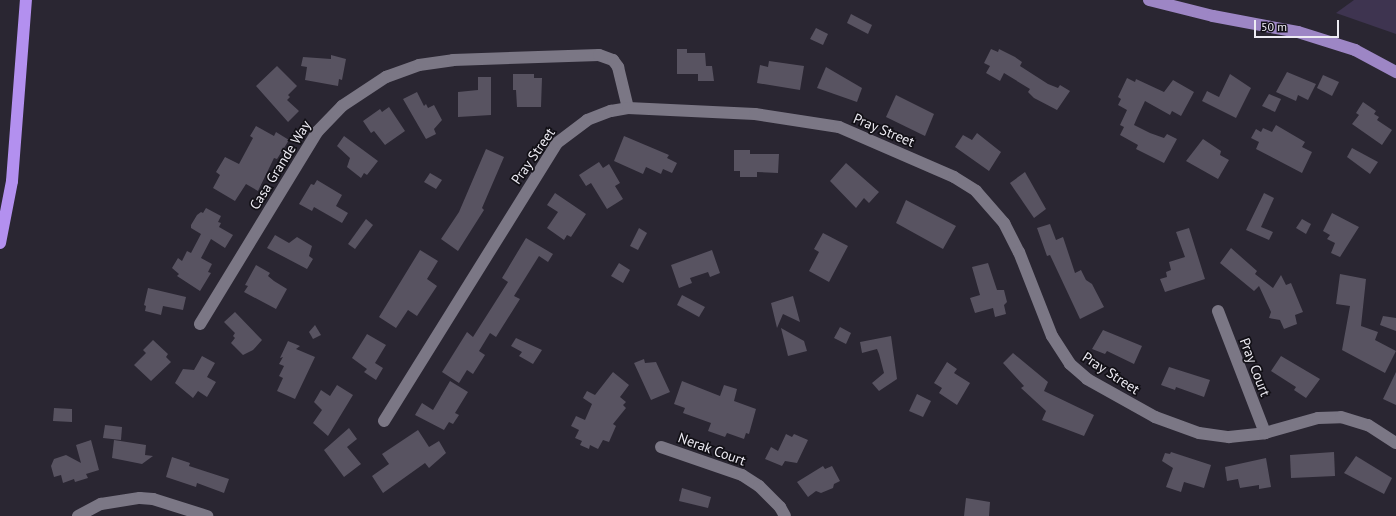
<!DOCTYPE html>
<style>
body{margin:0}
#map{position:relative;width:1396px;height:516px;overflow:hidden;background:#2a2632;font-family:"PT Sans",sans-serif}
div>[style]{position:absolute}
.green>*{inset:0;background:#3e3450}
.building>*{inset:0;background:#585361}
.minor>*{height:12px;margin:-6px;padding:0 6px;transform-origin:6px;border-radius:6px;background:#7b7785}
.major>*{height:12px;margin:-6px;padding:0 6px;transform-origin:6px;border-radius:6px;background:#9d86c5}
.highway>*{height:12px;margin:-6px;padding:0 6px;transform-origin:6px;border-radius:6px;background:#b390ef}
span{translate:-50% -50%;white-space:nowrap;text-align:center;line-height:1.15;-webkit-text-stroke:3.5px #121016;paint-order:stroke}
.street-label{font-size:14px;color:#edebf3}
.scale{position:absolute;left:1254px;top:20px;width:85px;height:18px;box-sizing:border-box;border:2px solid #edebf3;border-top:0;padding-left:5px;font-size:12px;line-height:14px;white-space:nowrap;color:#edebf3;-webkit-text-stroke:3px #121016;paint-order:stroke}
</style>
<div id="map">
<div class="green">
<div style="clip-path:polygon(1354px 0,1396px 0,1396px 34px,1336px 13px)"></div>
</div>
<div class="building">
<div style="clip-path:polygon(851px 14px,872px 25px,868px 34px,847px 23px)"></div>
<div style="clip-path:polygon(816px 28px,828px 34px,823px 45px,810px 39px)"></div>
<div style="clip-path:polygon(677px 49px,687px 49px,687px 53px,705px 53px,706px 66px,712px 66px,714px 81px,698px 81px,698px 74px,677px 74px)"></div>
<div style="clip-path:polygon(991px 49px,998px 52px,999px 49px,1015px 57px,1022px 62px,1020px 66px,1048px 84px,1058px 88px,1060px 85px,1070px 91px,1057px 110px,1034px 98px,1028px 92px,1030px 89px,1004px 73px,1000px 81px,986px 73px,990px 66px,984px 63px)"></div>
<div style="clip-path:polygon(331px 55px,346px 59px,342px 80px,339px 79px,338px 86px,305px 80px,307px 67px,301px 66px,303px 57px,331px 59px)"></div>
<div style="clip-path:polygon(769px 61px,804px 66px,800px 90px,757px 83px,760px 65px,768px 67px)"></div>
<div style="clip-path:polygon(277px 66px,297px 86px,288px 95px,290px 97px,287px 100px,299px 111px,288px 122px,256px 86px)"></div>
<div style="clip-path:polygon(826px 67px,862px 88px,857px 102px,817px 88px)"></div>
<div style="clip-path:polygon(1287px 72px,1316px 84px,1308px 100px,1298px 95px,1296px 101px,1276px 92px)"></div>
<div style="clip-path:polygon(513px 74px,534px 74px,534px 78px,542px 78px,541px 107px,517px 107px,516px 90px,513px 90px)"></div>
<div style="clip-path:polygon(1230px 74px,1251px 88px,1236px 118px,1202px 101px,1207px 91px,1219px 97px)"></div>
<div style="clip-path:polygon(1323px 75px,1339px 82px,1332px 96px,1317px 88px)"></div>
<div style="clip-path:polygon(478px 77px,491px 77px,491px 115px,458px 117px,458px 92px,478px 90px)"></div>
<div style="clip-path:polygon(1127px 78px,1135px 82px,1136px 79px,1164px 92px,1173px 80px,1194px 92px,1181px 116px,1172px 111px,1170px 115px,1145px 101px,1137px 118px,1134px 125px,1150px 133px,1164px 138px,1167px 134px,1177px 139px,1164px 163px,1136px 149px,1138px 145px,1120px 135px,1124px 127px,1120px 125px,1127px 110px,1118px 105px,1121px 99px,1118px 97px)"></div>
<div style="clip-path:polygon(417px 92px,424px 106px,426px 104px,428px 108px,434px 105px,442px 120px,434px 129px,436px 134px,426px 139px,403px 99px)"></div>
<div style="clip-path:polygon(1269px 94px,1281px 99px,1275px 112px,1262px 106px)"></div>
<div style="clip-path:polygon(896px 95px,934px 114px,925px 136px,886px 117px)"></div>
<div style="clip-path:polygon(1363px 102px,1376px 111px,1374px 114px,1379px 117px,1377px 120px,1392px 130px,1382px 145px,1352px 124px,1359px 115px,1356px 113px)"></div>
<div style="clip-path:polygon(389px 107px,405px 131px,385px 145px,374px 131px,371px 133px,363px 121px,380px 109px,382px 112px)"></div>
<div style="clip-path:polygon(1276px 125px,1305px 142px,1302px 147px,1312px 152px,1302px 173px,1256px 149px,1259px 142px,1251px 138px,1256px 129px,1261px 132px,1263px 128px,1272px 132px)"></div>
<div style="clip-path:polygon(256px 126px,274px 136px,276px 132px,289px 140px,277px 159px,274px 158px,258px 191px,246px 184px,235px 201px,213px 188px,220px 175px,216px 172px,225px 157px,239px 164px,253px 138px,250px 136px)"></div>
<div style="clip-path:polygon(977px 133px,1001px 152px,989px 171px,955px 147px,963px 135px,972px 140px)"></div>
<div style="clip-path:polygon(344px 136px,378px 161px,367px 175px,364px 173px,361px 178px,347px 167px,350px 158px,337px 146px)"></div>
<div style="clip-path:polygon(624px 136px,669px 155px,667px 158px,677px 163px,672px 173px,663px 169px,661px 174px,646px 167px,643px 174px,614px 161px)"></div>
<div style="clip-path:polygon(1203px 139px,1221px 151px,1220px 155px,1229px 160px,1218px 179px,1186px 161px)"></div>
<div style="clip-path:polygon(1352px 148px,1378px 162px,1370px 174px,1347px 157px)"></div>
<div style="clip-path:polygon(486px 149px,504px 157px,482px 208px,484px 210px,458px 251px,441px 239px,459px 212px)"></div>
<div style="clip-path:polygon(734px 150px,750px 150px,750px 154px,779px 154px,778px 173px,757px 172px,757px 177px,740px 177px,740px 171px,734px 171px)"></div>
<div style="clip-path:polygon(599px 162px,603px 168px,609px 164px,620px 183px,615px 186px,623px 199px,607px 209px,591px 183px,586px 186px,579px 175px)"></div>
<div style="clip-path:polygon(846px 163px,879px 192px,869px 203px,864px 198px,856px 208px,830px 181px)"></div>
<div style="clip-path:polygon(1025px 172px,1046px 209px,1034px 218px,1010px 183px)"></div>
<div style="clip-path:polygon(430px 173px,442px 180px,436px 189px,424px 182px)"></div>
<div style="clip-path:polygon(317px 180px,342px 195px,336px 206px,348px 213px,342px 223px,314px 207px,312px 211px,299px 204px,311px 184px,314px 185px)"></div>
<div style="clip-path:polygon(555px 193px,586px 214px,571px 237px,567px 235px,564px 240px,547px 228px,558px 212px,547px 205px)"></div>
<div style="clip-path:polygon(1264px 193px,1274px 198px,1261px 227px,1273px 232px,1269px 240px,1246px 230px)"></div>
<div style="clip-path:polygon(906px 200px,956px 226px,943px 249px,896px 223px)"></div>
<div style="clip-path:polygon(206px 208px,221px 216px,218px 222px,221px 223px,219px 227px,233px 235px,225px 248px,211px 239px,201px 258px,212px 264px,208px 272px,211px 273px,200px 291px,177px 276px,179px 274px,172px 268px,178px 258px,182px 261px,187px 251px,191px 253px,201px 234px,191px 228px,191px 225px,197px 215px,201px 212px,203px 213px)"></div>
<div style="clip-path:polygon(1332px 213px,1359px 227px,1340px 257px,1331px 253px,1335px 243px,1327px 239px,1330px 235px,1323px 231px)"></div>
<div style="clip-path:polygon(366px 219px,373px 225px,355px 249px,348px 244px)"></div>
<div style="clip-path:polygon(1302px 219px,1311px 224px,1306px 234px,1296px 228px)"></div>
<div style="clip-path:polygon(1050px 224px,1056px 240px,1063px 237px,1075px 273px,1081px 270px,1086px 280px,1092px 284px,1104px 307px,1080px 319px,1050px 255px,1047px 256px,1037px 228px)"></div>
<div style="clip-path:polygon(639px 228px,647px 233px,638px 250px,630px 246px)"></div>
<div style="clip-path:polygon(1189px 228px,1205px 279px,1165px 292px,1160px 279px,1167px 277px,1166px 272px,1171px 270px,1169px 262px,1185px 257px,1176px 232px)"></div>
<div style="clip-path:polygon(823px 233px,848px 246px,829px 282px,809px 271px,819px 252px,814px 249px)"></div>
<div style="clip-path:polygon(275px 235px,289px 243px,297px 237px,312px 246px,309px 256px,313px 259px,307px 269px,267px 248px)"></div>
<div style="clip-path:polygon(526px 238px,553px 254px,548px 262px,539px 256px,514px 296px,520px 299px,496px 337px,490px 333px,479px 351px,485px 355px,473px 374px,467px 370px,459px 383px,442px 372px,467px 332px,473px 337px,508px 282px,502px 278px)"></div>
<div style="clip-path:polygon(1231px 248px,1257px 271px,1255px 274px,1273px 288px,1281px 275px,1286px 285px,1291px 283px,1303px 312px,1295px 315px,1297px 324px,1284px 329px,1280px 320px,1269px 318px,1271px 312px,1259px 286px,1254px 291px,1220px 263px)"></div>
<div style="clip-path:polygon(420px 250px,438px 261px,427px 279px,437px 286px,417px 316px,408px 310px,396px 328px,379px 317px)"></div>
<div style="clip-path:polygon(712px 250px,720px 273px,710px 277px,708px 272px,690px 278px,692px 283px,679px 288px,671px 265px)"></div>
<div style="clip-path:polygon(619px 263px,630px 270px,623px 283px,611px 276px)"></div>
<div style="clip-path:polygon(988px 263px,997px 290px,1004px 290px,1007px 302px,1004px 305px,1006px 314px,995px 317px,993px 308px,975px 313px,970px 298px,980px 295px,972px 267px)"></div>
<div style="clip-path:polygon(256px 265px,270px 273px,268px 276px,274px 281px,287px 289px,276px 309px,244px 292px,248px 286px,245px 285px)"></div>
<div style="clip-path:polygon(1340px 274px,1366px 279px,1361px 326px,1378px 332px,1375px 340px,1396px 351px,1385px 373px,1342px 350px,1350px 306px,1336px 304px)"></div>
<div style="clip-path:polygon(148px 288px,186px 297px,183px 310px,163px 306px,161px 315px,145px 311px,146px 306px,144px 305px)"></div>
<div style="clip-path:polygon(682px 295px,705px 307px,699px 317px,677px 305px)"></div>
<div style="clip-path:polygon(793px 296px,800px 322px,783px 314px,777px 328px,771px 303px)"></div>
<div style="clip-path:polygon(235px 312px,262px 340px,253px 350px,243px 355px,231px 343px,235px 338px,233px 336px,235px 333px,224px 322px)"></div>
<div style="clip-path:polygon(1383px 316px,1396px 318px,1396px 331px,1380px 325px)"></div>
<div style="clip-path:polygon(315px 325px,321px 335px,313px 339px,309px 332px)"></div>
<div style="clip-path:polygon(840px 327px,851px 333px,846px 344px,834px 338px)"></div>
<div style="clip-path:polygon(781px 328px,804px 341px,807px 351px,788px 356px)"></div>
<div style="clip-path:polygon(1103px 330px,1142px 346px,1134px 364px,1107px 351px,1105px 354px,1092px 349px)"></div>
<div style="clip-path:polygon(367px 334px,386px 345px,375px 363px,383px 368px,376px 380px,364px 372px,367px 369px,352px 358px)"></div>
<div style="clip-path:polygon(891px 336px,897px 379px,879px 391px,872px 383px,884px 373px,879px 354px,877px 349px,862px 353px,860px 342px)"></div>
<div style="clip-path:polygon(516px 338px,542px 350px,533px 364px,519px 356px,522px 352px,511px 346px)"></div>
<div style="clip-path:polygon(153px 340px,168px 354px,166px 357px,171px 362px,151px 381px,134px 365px,146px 353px,143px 350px)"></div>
<div style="clip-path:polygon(288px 341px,300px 346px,296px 349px,315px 357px,295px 399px,277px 391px,283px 378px,279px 376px,284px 366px,279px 364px,283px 357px,280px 358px)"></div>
<div style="clip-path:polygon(1013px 353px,1048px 382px,1044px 391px,1094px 415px,1084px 436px,1042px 420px,1046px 411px,1021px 388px,1024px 386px,1003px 363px)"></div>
<div style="clip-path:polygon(202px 356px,215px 363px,207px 377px,216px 382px,207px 397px,198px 391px,193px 398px,175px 383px,183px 369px,194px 370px)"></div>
<div style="clip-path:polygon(1281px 356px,1320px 379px,1306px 398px,1294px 390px,1296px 387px,1271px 371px)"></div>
<div style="clip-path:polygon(644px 359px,645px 363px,656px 362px,670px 392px,651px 400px,634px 363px)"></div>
<div style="clip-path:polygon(947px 362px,957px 369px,954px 373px,970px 383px,957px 405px,939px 393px,942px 388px,934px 383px)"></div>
<div style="clip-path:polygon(1169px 367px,1210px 380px,1204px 397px,1176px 387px,1175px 390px,1161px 385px)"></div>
<div style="clip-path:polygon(613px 372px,629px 385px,620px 397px,626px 402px,623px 405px,626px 408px,613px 424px,616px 426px,609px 442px,603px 440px,598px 449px,590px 445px,589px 449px,580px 445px,582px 441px,575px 438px,579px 430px,571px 426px,576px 416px,585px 420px,592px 404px,583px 398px,587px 391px,595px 395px)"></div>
<div style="clip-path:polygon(1396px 372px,1396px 405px,1383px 399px)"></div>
<div style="clip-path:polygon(450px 381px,468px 392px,455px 413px,459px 415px,453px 424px,449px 422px,444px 430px,415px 415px,422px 403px,433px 410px)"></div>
<div style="clip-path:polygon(682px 381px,720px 396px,724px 385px,737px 389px,734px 401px,756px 409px,749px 434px,746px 433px,744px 439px,727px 433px,725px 437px,708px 431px,711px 423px,683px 413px,685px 408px,674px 404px)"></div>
<div style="clip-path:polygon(337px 385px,353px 395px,328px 436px,313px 423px,322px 410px,314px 402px,321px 390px,330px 396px)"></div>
<div style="clip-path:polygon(917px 394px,931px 401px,923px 417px,909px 411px)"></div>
<div style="clip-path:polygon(54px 408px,72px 409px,72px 422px,53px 421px)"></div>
<div style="clip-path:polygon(105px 425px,122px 427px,121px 440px,103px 438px)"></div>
<div style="clip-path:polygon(349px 428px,357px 439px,347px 447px,361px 464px,344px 477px,324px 450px)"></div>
<div style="clip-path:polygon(418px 430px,429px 447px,439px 441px,446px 453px,429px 468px,425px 463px,383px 493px,372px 476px,389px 464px,382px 454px)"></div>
<div style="clip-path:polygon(786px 434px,792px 437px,794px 434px,808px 440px,797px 463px,785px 461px,782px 466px,765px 459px,771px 447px,778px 451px)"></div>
<div style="clip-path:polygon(91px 440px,99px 470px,86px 474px,88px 478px,75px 482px,74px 479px,63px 483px,61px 475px,54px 477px,51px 466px,54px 459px,66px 455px,81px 463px,76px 445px)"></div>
<div style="clip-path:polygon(114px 440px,146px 445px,145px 455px,153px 456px,142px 464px,112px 458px)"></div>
<div style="clip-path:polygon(1171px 452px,1211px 465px,1204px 488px,1184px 482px,1181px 492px,1166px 487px,1173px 468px,1162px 461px,1165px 453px,1170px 454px)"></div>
<div style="clip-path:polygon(1334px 452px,1335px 476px,1291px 478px,1290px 455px)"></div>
<div style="clip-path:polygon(1356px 456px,1392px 478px,1384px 494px,1344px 473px)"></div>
<div style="clip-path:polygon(172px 457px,190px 463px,189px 466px,229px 479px,224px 493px,197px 483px,196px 487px,166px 477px)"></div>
<div style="clip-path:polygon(1266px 458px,1271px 487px,1259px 489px,1259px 485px,1240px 488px,1238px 479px,1227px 481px,1225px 467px)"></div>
<div style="clip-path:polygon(823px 466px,825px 469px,832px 466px,840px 481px,834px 484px,833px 488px,821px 493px,816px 491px,808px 497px,797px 482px)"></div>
<div style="clip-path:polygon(682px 488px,711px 497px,708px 508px,679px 501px)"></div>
<div style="clip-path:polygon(966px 498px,990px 502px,989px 516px,964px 516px)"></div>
</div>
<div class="minor">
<div style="left:1218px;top:311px;width:131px;rotate:68.9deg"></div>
<div style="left:200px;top:324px;width:225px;rotate:-58.6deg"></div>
<div style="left:317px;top:132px;width:36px;rotate:-46deg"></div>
<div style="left:342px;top:106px;width:53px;rotate:-33.4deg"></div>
<div style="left:386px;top:77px;width:35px;rotate:-20deg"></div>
<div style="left:419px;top:65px;width:34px;rotate:-8deg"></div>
<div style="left:453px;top:60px;width:146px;rotate:-2deg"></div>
<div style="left:599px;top:55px;width:15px;rotate:20deg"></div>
<div style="left:613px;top:60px;width:9px;rotate:54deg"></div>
<div style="left:618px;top:67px;width:42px;rotate:76.3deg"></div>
<div style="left:384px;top:421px;width:327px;rotate:-58.1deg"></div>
<div style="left:557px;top:143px;width:38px;rotate:-37deg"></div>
<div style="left:587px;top:120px;width:26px;rotate:-21deg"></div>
<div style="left:611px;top:111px;width:17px;rotate:-10deg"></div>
<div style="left:628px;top:108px;width:127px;rotate:2.7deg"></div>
<div style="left:755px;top:114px;width:85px;rotate:8.8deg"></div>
<div style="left:839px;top:127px;width:125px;rotate:23.5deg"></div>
<div style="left:954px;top:177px;width:26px;rotate:32deg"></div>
<div style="left:976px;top:191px;width:43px;rotate:48.8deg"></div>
<div style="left:1004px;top:223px;width:33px;rotate:63deg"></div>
<div style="left:1019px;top:252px;width:90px;rotate:68.6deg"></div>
<div style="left:1052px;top:336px;width:33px;rotate:57deg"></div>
<div style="left:1070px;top:364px;width:23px;rotate:41deg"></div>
<div style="left:1087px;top:379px;width:78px;rotate:29.2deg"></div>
<div style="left:1155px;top:417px;width:47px;rotate:20deg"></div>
<div style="left:1199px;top:433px;width:30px;rotate:8deg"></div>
<div style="left:1229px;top:437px;width:36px;rotate:-6deg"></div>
<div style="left:1265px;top:433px;width:55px;rotate:-15.8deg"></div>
<div style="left:1318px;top:418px;width:23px;rotate:-2deg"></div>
<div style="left:1341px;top:417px;width:28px;rotate:17deg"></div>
<div style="left:1368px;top:425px;width:33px;rotate:33deg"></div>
<div style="left:661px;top:447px;width:86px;rotate:19.1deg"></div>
<div style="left:742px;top:475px;width:20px;rotate:33deg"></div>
<div style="left:759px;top:486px;width:30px;rotate:45deg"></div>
<div style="left:780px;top:507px;width:10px;rotate:61deg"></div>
<div style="left:78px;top:516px;width:26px;rotate:-28deg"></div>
<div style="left:101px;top:504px;width:39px;rotate:-9deg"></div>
<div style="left:140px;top:498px;width:13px;rotate:4deg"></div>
<div style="left:153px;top:499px;width:57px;rotate:17.5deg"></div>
</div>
<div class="major">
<div style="left:1149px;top:0;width:66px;rotate:14deg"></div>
<div style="left:1213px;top:16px;width:86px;rotate:10.7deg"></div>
<div style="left:1298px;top:32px;width:60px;rotate:17.5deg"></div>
<div style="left:1355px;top:50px;width:47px;rotate:28.2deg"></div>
</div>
<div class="highway">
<div style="left:0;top:243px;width:63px;rotate:-79deg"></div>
<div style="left:12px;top:181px;width:182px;rotate:-85.6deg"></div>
</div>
<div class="street-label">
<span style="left:884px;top:130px;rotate:23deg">Pray Street</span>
<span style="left:533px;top:156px;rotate:-55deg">Pray Street</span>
<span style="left:280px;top:165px;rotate:-58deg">Casa Grande Way</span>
<span style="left:1255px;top:367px;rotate:69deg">Pray Court</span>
<span style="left:1111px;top:373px;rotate:33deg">Pray Street</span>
<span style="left:712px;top:449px;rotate:20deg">Nerak Court</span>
</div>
<div class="scale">50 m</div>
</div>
